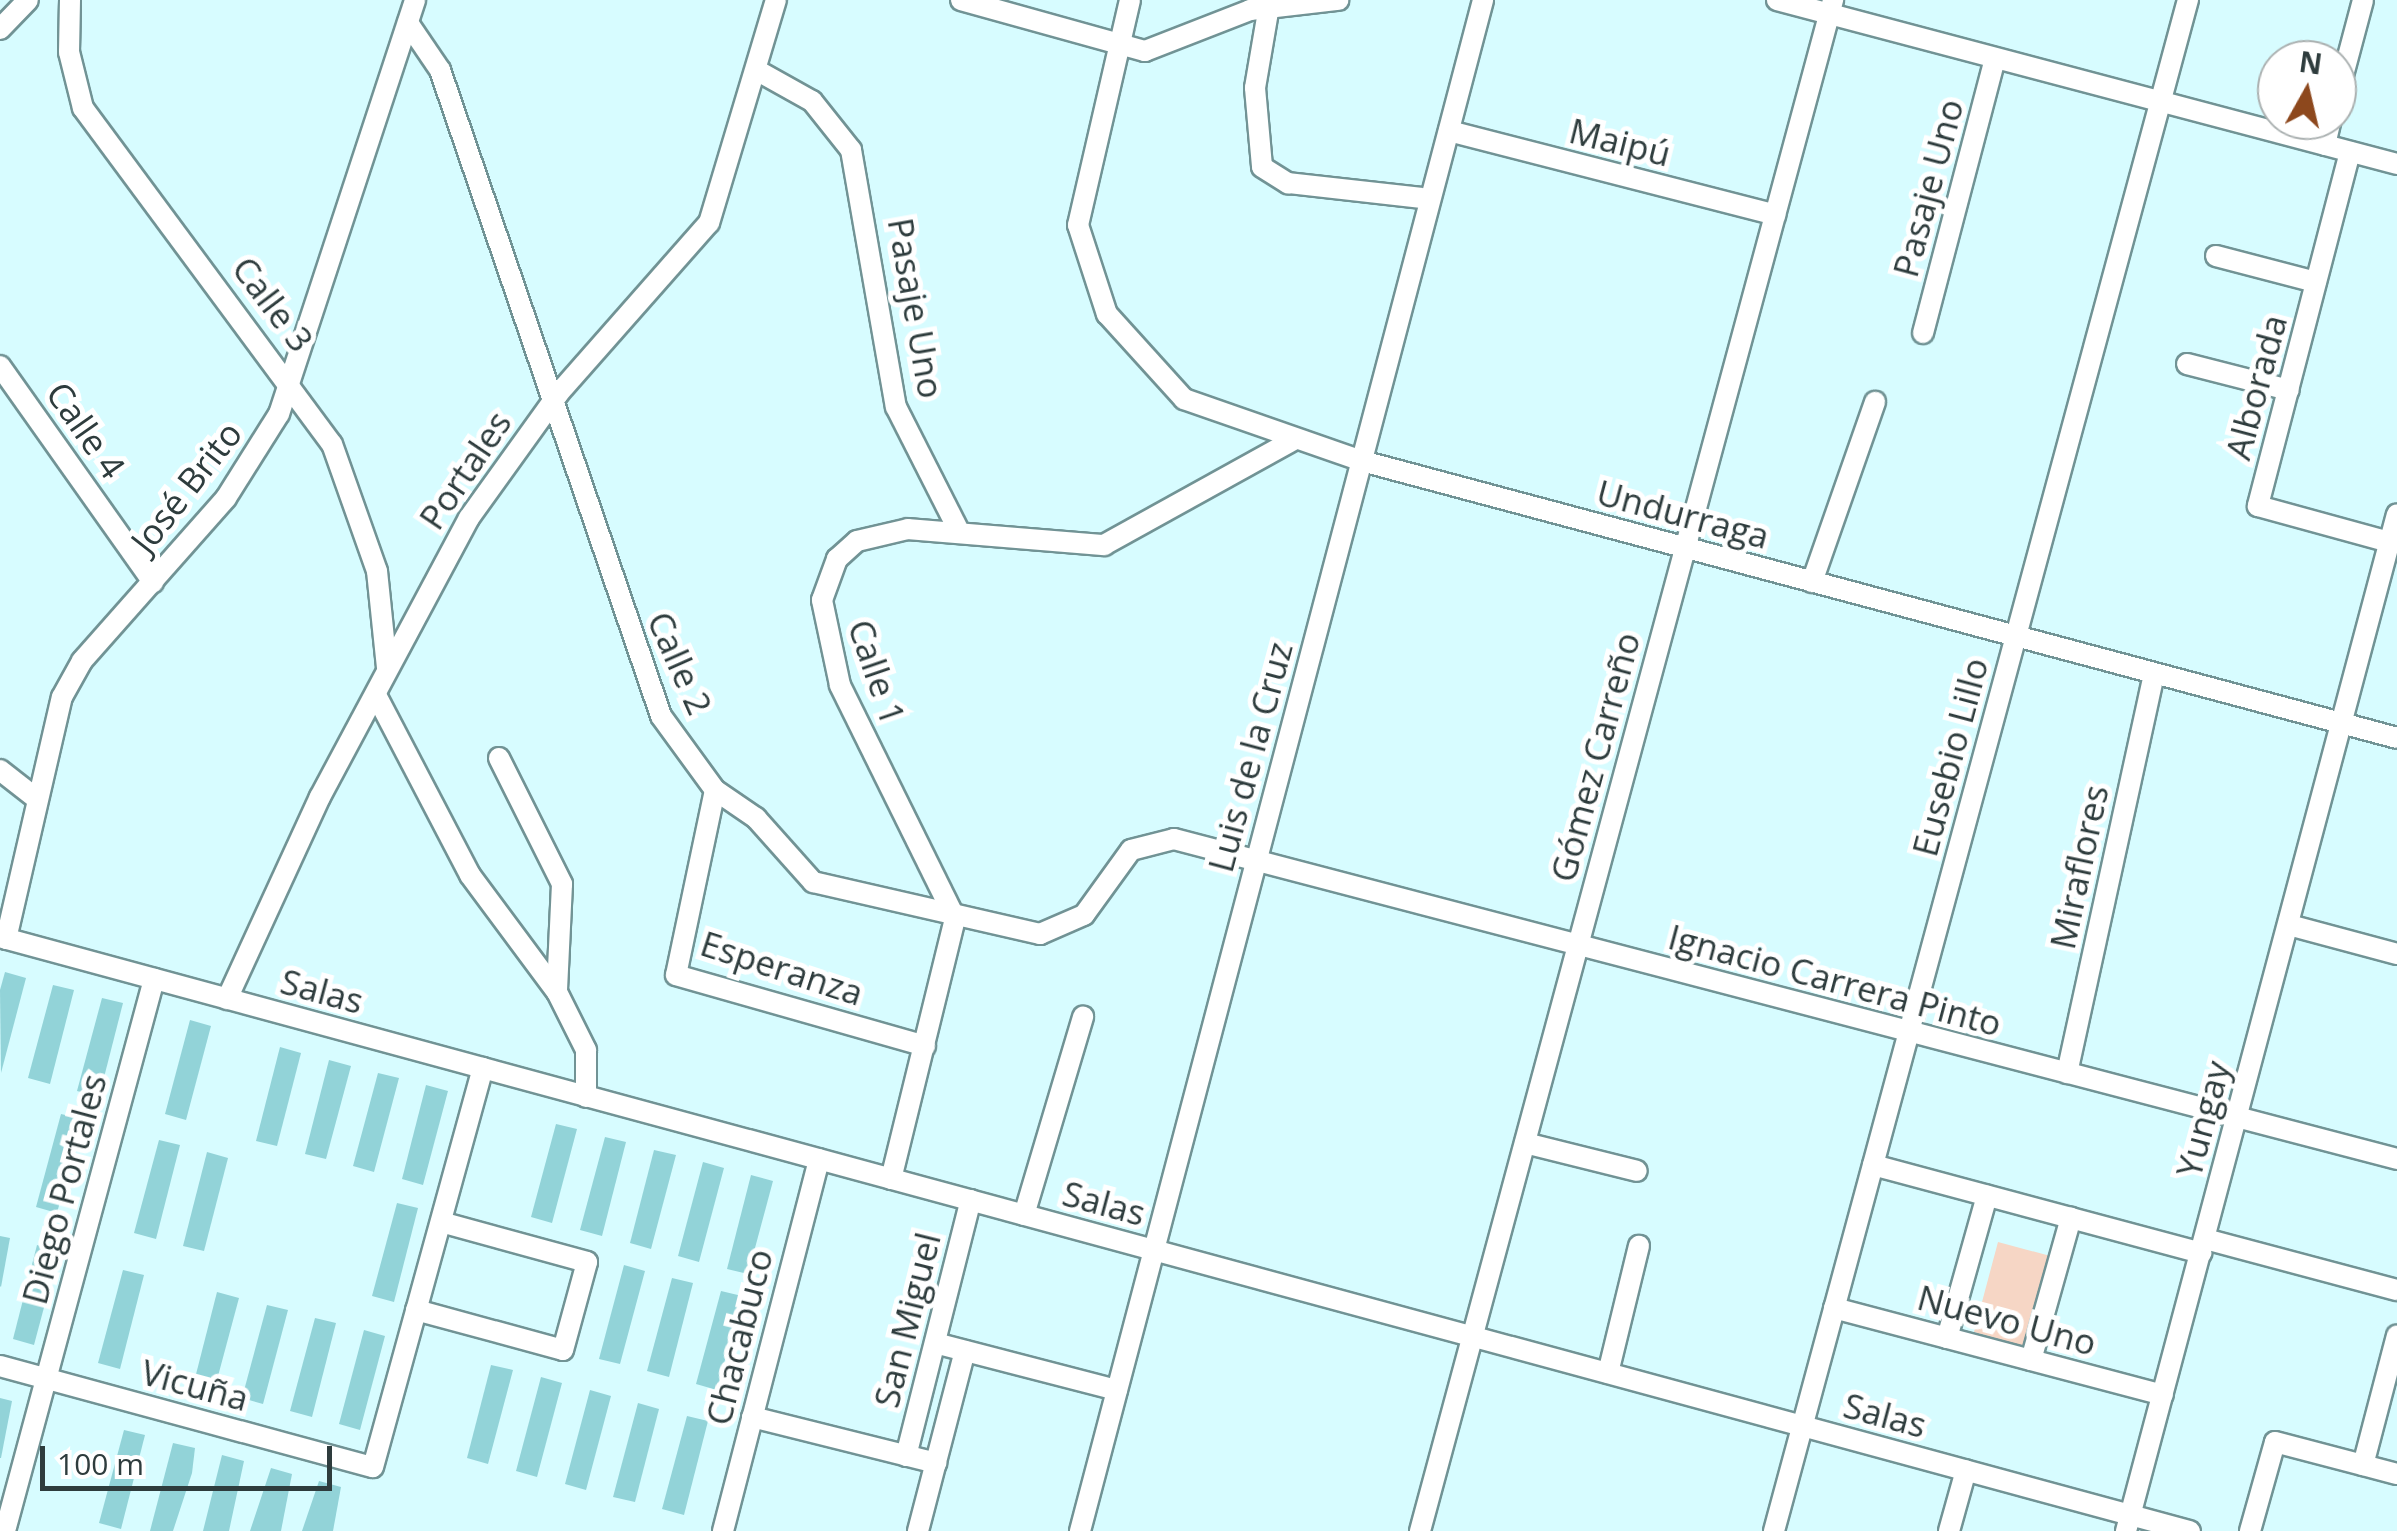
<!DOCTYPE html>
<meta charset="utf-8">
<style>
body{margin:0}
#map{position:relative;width:2397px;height:1531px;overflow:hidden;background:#d7fcff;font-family:"Open Sans",sans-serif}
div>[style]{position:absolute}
.green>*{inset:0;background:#f6d6c5}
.building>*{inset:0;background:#92d3d8}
.roads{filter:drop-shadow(2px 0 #719395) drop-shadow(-2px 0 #719395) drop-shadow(0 2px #719395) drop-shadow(0 -2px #719395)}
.minor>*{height:20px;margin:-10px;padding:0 10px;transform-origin:10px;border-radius:10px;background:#fff}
span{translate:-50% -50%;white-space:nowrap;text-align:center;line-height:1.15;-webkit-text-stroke:10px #fff;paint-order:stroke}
.street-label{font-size:35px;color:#2e3c3d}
.north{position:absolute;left:2257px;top:40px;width:100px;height:100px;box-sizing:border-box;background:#fff;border:2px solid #abb1b1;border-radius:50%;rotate:8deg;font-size:28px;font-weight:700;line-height:40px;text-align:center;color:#2e3c3d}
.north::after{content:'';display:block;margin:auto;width:35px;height:45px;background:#8d481d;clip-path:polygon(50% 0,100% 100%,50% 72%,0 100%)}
.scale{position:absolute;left:40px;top:1446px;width:292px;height:45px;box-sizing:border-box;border:5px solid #2e3c3d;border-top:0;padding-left:12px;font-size:30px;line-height:35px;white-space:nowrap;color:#2e3c3d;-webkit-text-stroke:8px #fff;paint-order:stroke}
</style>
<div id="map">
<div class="green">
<div style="clip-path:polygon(1998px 1242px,2054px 1257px,2030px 1348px,1974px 1332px)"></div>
</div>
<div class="building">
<div style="clip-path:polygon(5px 972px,26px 978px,1px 1073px,0 990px)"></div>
<div style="clip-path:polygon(53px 985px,74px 990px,50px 1084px,28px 1078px)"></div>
<div style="clip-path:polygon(102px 998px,123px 1003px,99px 1097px,77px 1091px)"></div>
<div style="clip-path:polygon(190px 1020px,211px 1026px,186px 1120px,165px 1114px)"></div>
<div style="clip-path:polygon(280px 1047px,301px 1053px,277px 1146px,256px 1141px)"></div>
<div style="clip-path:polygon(329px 1060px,351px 1066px,326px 1159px,305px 1154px)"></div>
<div style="clip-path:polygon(378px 1073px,399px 1078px,374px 1172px,353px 1166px)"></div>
<div style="clip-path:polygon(426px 1085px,448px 1091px,423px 1185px,402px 1179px)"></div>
<div style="clip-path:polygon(61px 1114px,82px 1119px,57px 1213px,36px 1207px)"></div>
<div style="clip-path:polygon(556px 1124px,577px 1129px,552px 1223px,531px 1217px)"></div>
<div style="clip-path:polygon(605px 1137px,626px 1142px,602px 1236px,580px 1230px)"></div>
<div style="clip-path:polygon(159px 1140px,180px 1145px,156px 1239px,134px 1233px)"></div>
<div style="clip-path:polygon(654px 1150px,676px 1155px,651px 1249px,630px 1243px)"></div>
<div style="clip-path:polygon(207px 1152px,228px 1158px,204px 1251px,183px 1246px)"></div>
<div style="clip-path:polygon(703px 1162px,724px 1168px,699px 1262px,678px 1256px)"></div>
<div style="clip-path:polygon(751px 1175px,773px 1181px,748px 1274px,727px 1269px)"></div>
<div style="clip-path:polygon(397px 1203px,418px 1208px,394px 1302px,372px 1296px)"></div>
<div style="clip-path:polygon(0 1236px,10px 1238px,1px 1287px,0 1286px)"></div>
<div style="clip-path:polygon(37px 1245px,59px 1251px,34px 1345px,13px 1339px)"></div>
<div style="clip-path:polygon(624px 1265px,645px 1271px,620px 1364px,599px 1359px)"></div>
<div style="clip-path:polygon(123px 1270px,144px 1275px,120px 1369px,98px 1363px)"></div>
<div style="clip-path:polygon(672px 1278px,693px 1283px,669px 1377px,647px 1371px)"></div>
<div style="clip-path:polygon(721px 1291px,742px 1296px,717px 1390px,696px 1384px)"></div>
<div style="clip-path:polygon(217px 1292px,239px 1298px,214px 1391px,193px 1386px)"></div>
<div style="clip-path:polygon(267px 1305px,288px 1310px,263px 1404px,242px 1398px)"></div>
<div style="clip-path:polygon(315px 1318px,336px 1323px,312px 1417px,290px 1411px)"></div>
<div style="clip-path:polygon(364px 1330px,385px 1336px,360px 1430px,339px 1424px)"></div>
<div style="clip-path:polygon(491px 1365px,513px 1370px,488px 1464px,467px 1458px)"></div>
<div style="clip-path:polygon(541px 1377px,562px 1383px,537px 1477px,516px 1471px)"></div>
<div style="clip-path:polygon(590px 1390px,611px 1396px,586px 1490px,565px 1484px)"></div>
<div style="clip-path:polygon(0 1398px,12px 1401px,1px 1458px,0 1458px)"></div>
<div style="clip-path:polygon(638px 1403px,659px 1409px,635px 1502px,613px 1497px)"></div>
<div style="clip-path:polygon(687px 1416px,708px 1421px,684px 1515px,662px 1509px)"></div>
<div style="clip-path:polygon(124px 1430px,145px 1435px,121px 1529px,99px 1523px)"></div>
<div style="clip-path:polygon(173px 1443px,195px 1448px,192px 1473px,173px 1531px,150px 1531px)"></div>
<div style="clip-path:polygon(222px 1455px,244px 1461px,229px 1531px,203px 1531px)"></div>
<div style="clip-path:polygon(271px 1468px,292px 1474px,281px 1531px,250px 1531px)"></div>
<div style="clip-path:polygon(319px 1481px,341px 1487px,333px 1531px,302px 1531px)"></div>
</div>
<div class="roads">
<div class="minor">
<div style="left:70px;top:0;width:52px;rotate:91.1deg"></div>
<div style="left:69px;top:52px;width:58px;rotate:76deg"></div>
<div style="left:83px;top:108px;width:418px;rotate:53.5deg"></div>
<div style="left:332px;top:444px;width:135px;rotate:70.5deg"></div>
<div style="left:377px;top:571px;width:97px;rotate:84.1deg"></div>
<div style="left:961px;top:0;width:191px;rotate:15.5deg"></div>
<div style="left:1145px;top:51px;width:113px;rotate:-21.3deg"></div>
<div style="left:1250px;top:10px;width:89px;rotate:-6.5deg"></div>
<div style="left:1130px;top:0;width:231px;rotate:103deg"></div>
<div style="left:1078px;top:225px;width:94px;rotate:72deg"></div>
<div style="left:1107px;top:314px;width:115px;rotate:47.8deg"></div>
<div style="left:1184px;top:399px;width:188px;rotate:19.2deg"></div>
<div style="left:1362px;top:461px;width:1071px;rotate:14.98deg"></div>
<div style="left:1270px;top:0;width:89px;rotate:99.7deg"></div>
<div style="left:1255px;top:88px;width:79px;rotate:84.9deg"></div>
<div style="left:1262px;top:167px;width:31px;rotate:32deg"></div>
<div style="left:1288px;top:183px;width:134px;rotate:6.4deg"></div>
<div style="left:1777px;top:0;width:641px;rotate:14.82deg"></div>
<div style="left:408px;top:23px;width:57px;rotate:55.8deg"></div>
<div style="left:440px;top:70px;width:683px;rotate:71.11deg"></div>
<div style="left:661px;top:716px;width:92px;rotate:53.9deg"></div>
<div style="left:715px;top:790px;width:50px;rotate:34.3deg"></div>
<div style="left:756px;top:818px;width:86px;rotate:48.3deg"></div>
<div style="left:813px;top:882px;width:233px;rotate:12.9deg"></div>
<div style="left:1040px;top:934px;width:48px;rotate:-23.4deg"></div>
<div style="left:1084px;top:915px;width:80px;rotate:-54.1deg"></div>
<div style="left:1131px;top:850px;width:44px;rotate:-14.3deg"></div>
<div style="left:1174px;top:839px;width:1264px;rotate:14.66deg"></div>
<div style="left:0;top:29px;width:40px;rotate:-46deg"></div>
<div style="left:758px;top:71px;width:62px;rotate:29.1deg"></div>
<div style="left:812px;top:101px;width:63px;rotate:51.5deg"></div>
<div style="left:851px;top:150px;width:261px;rotate:80.1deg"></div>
<div style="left:896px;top:407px;width:135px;rotate:63.1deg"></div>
<div style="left:2337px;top:98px;width:101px;rotate:-75.1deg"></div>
<div style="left:1449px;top:131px;width:337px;rotate:14.4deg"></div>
<div style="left:2325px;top:145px;width:26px;rotate:-77deg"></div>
<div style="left:2350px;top:152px;width:366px;rotate:104.6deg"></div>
<div style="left:2258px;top:506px;width:137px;rotate:15.3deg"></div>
<div style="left:2216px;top:256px;width:103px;rotate:14.6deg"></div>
<div style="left:1923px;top:333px;width:283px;rotate:-75.3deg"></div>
<div style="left:2187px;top:364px;width:105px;rotate:14.3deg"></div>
<div style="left:0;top:366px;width:265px;rotate:54.7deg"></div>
<div style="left:1812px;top:582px;width:191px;rotate:-70.7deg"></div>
<div style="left:376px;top:695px;width:203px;rotate:62.4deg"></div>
<div style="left:470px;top:875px;width:146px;rotate:53.4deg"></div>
<div style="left:557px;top:992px;width:65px;rotate:63.4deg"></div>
<div style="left:586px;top:1050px;width:47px;rotate:90deg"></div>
<div style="left:499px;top:758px;width:141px;rotate:63.4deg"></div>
<div style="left:562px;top:884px;width:108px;rotate:92.7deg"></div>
<div style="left:0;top:770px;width:47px;rotate:38.1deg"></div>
<div style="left:715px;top:790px;width:189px;rotate:101.9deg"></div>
<div style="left:676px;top:975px;width:259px;rotate:15.9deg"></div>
<div style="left:955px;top:918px;width:260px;rotate:-116.3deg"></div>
<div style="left:840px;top:685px;width:87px;rotate:-102deg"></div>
<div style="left:822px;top:600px;width:44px;rotate:-69.9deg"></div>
<div style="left:837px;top:559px;width:27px;rotate:-42deg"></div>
<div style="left:857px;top:541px;width:52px;rotate:-13.2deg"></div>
<div style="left:908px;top:529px;width:197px;rotate:4.7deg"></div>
<div style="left:1104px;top:545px;width:215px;rotate:-29deg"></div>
<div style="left:2289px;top:925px;width:112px;rotate:15deg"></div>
<div style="left:0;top:937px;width:2269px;rotate:15.18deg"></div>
<div style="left:6px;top:939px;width:248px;rotate:-77deg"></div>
<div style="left:62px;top:697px;width:41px;rotate:-60.9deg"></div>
<div style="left:82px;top:661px;width:217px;rotate:-48.5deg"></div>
<div style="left:226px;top:498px;width:99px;rotate:-57.8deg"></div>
<div style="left:279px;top:414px;width:436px;rotate:-71.8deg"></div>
<div style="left:227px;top:999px;width:222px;rotate:-65.3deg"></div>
<div style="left:320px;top:797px;width:316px;rotate:-61.9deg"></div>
<div style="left:469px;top:518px;width:153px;rotate:-54.3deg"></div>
<div style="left:558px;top:394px;width:228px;rotate:-48.6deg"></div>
<div style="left:709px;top:223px;width:233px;rotate:-73.3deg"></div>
<div style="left:2067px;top:1073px;width:409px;rotate:-77.7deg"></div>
<div style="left:1525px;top:1143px;width:115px;rotate:14deg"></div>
<div style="left:1873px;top:1165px;width:340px;rotate:15deg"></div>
<div style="left:891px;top:1179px;width:269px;rotate:-76.2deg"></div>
<div style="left:1024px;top:1215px;width:207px;rotate:-73.4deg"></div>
<div style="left:2205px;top:1239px;width:199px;rotate:14.9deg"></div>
<div style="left:1834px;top:1308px;width:340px;rotate:14.8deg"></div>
<div style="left:416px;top:1310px;width:152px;rotate:15.2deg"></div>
<div style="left:563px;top:1350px;width:91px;rotate:-74.7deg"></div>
<div style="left:587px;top:1262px;width:151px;rotate:-164.7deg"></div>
<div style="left:1947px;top:1338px;width:148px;rotate:-74.3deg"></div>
<div style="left:935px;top:1343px;width:188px;rotate:14.5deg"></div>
<div style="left:2031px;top:1360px;width:148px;rotate:-74.3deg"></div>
<div style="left:0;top:1366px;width:386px;rotate:15.2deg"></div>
<div style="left:373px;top:1467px;width:414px;rotate:-74.6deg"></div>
<div style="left:1608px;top:1373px;width:131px;rotate:-76.3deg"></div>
<div style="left:752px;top:1417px;width:190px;rotate:14deg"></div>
<div style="left:906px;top:1456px;width:264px;rotate:-75.8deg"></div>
<div style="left:2363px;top:1465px;width:134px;rotate:-75.3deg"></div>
<div style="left:5px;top:1531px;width:572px;rotate:-74.89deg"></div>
<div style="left:723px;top:1531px;width:384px;rotate:-75.5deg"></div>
<div style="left:918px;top:1531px;width:186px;rotate:-75.4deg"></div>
<div style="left:1080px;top:1531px;width:1583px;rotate:-75.25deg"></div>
<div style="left:1420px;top:1531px;width:1586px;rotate:-74.9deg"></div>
<div style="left:1774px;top:1531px;width:1586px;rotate:-74.87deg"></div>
<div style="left:1949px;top:1531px;width:63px;rotate:-74.4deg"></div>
<div style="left:2126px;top:1531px;width:1052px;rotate:-75.08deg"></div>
<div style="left:2250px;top:1531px;width:92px;rotate:-74.3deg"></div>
<div style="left:2275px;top:1442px;width:126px;rotate:14.7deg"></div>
</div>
</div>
<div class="street-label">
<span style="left:1620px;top:142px;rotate:14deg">Maipú</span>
<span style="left:1928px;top:188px;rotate:-75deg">Pasaje Uno</span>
<span style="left:273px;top:304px;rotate:53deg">Calle 3</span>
<span style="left:916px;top:308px;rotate:80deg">Pasaje Uno</span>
<span style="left:2256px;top:387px;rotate:-75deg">Alborada</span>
<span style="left:86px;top:430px;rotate:55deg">Calle 4</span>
<span style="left:465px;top:470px;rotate:-56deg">Portales</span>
<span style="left:186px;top:487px;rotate:-52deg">José Brito</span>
<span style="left:1683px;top:514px;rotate:15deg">Undurraga</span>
<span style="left:680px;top:663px;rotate:66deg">Calle 2</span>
<span style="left:877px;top:672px;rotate:71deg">Calle 1</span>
<span style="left:1250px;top:757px;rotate:-75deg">Luis de la Cruz</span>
<span style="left:1595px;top:757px;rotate:-75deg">Gómez Carreño</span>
<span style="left:1950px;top:757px;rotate:-75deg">Eusebio Lillo</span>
<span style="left:2079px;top:867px;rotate:-78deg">Miraflores</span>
<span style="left:782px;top:968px;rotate:18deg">Esperanza</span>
<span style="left:1835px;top:980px;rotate:15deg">Ignacio Carrera Pinto</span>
<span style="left:322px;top:991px;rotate:15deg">Salas</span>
<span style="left:2203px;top:1119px;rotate:-75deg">Yungay</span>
<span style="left:64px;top:1189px;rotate:-75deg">Diego Portales</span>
<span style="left:1104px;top:1203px;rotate:15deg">Salas</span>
<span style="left:907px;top:1320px;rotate:-76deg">San Miguel</span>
<span style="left:2007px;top:1320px;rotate:15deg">Nuevo Uno</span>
<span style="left:739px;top:1337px;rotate:-76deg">Chacabuco</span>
<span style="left:195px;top:1385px;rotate:15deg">Vicuña</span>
<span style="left:1885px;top:1415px;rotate:15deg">Salas</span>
</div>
<div class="north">N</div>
<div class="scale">100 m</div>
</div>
